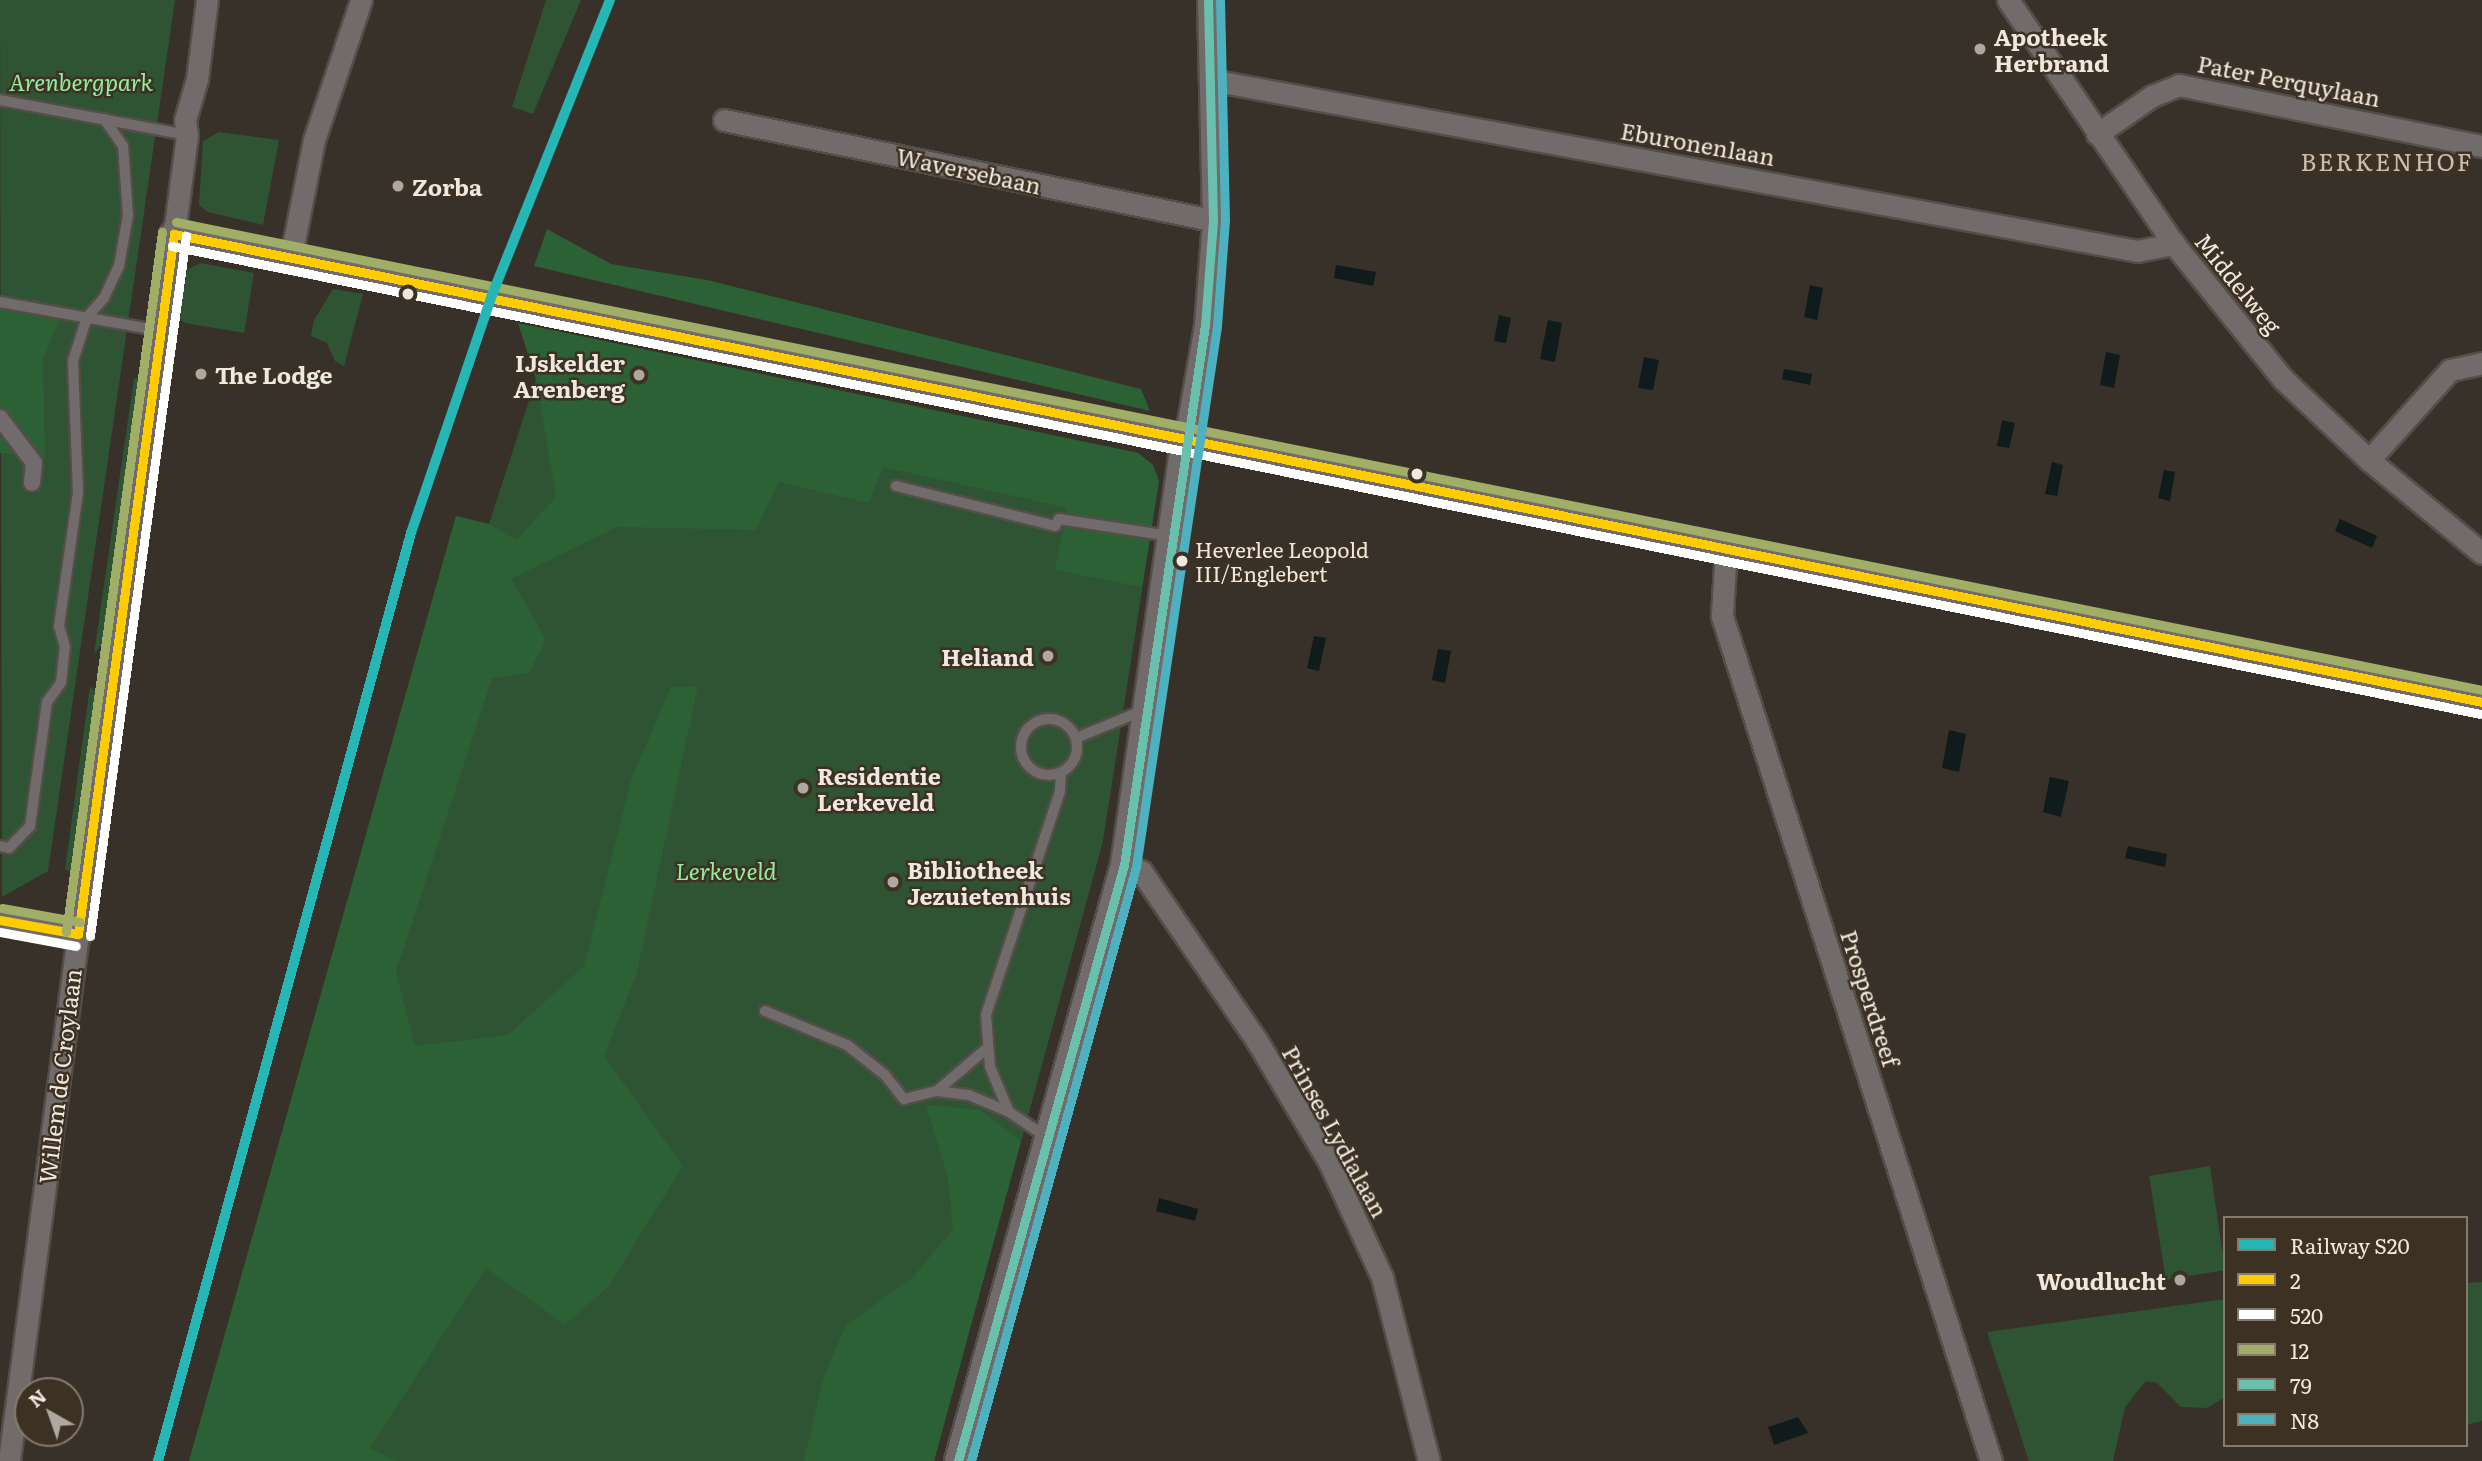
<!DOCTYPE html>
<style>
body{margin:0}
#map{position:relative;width:2482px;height:1461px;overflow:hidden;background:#37312a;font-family:Literata,serif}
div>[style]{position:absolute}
.green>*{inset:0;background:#2e5433}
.forest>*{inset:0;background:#2b6134}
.water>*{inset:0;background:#0f1c1b}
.roads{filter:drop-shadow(2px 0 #544e48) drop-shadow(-2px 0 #544e48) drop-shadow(0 2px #544e48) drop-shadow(0 -2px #544e48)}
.service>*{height:10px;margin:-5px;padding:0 5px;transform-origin:5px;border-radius:5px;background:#716c6b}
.service>.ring{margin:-5px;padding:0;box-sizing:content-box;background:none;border:10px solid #716c6b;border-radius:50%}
.pedestrian>*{height:16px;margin:-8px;padding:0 8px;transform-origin:8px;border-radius:8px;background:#716c6b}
.minor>*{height:21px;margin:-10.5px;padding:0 10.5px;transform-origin:10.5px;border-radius:10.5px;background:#716c6b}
.tertiary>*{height:26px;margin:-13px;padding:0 13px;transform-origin:13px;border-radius:13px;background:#716c6b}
.bus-1>*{height:9px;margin:-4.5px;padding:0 4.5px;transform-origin:4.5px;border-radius:4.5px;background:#fc0}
.bus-2>*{height:9px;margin:-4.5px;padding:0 4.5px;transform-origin:4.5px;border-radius:4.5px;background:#fff}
.bus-3>*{height:9px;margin:-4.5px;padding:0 4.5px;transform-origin:4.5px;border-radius:4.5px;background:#a1ae65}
.bus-4>*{height:9px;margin:-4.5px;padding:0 4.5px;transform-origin:4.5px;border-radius:4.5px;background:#69c0ac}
.bus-5>*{height:9px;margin:-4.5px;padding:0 4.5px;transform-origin:4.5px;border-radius:4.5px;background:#4db1bf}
.rail-1>*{height:10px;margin:-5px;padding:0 5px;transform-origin:5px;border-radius:5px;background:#26b6b6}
.dots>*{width:19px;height:19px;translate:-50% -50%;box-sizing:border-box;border:4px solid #3d3124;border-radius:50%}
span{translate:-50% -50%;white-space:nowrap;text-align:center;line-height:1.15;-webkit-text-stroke:5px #3d3124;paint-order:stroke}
.bus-label{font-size:21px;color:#f0e8e0}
.left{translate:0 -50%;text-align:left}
.poi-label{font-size:23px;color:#f0e8e0;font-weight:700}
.right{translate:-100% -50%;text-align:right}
.street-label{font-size:23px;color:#f0e8e0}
.park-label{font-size:23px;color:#94eca0;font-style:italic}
.neighbourhood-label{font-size:24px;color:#cdbdad;letter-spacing:2px}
.legend{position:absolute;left:2223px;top:1216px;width:245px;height:231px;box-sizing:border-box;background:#3d3124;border:2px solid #857a6f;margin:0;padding:9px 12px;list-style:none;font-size:21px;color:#f0e8e0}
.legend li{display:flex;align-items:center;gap:14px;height:35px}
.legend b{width:35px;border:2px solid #857a6f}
.north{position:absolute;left:14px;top:1377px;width:70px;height:70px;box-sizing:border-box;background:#3d3124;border:2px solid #857a6f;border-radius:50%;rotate:320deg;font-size:19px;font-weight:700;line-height:28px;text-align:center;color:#f0e8e0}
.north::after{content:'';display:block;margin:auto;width:24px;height:32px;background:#afa8a0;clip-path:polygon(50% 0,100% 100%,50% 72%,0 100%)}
</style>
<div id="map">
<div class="green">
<div style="clip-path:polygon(0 0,175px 0,48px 871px,2px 897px)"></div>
<div style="clip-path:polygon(546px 0,581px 0,533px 114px,512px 107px)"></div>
<div style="clip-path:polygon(219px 132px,279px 140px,263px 225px,208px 212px,199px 205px,203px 141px)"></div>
<div style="clip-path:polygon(200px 263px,254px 273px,244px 333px,185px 323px,179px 317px,187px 270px)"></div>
<div style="clip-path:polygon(333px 289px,363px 294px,344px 366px,335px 361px,327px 343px,311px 336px,314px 320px)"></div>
<div style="clip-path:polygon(552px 330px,1138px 453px,1153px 465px,1159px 481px,1103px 841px,934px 1461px,189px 1461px,456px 516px,489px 524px)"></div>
<div style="clip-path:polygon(134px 378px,141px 379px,105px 640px,94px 654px)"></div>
<div style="clip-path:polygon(90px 686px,97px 693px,72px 871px,65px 870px)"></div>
<div style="clip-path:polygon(2210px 1166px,2225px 1270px,2166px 1280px,2149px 1176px)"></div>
<div style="clip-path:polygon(2482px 1282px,2482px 1421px,2466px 1425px,2466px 1283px)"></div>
<div style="clip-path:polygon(2225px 1299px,2225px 1397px,2207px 1408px,2181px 1407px,2157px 1383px,2146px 1381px,2125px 1407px,2113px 1461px,2029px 1461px,1987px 1332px)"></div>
</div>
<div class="forest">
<div style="clip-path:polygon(547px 229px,611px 264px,707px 280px,1141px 389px,1150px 411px,534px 266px)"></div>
<div style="clip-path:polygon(0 302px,62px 314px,43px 359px,45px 457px,0 453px)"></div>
<div style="clip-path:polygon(518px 323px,1138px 453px,1153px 465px,1159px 481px,1142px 587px,1055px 570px,1067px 508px,883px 467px,869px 503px,779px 482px,756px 530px,617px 527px,511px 579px,546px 640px,529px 673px,492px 678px,396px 972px,415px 1046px,508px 1035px,584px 966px,631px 780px,671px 687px,698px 686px,637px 972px,604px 1056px,683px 1166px,608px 1287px,565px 1325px,486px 1268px,370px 1448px,397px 1461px,189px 1461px,456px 516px,489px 524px,516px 540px,556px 497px,536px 379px)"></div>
<div style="clip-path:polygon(926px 1105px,980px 1110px,1021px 1141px,934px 1461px,804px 1461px,823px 1378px,846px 1325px,913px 1277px,953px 1229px,948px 1177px)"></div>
</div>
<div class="water">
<div style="clip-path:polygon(1336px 265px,1376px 272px,1373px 286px,1334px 278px)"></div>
<div style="clip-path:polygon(1810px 285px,1823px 288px,1817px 320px,1804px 317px)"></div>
<div style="clip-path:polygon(1499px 315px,1511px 318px,1506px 343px,1494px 341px)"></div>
<div style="clip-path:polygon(1548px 320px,1562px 323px,1555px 362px,1540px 359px)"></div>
<div style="clip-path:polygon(2106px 352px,2120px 355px,2114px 388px,2100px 385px)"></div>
<div style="clip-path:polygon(1644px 357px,1659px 360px,1653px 390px,1638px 388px)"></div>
<div style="clip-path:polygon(1784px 369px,1812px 374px,1810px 385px,1782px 379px)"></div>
<div style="clip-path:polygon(2002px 420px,2015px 423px,2009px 448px,1997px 446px)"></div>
<div style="clip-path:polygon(2052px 462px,2063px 465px,2057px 496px,2045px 494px)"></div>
<div style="clip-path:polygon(2164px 470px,2175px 472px,2170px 501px,2158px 498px)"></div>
<div style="clip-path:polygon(2340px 519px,2377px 536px,2372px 548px,2335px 531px)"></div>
<div style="clip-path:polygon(1314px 636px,1326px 638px,1319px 671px,1307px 668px)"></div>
<div style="clip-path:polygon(1438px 649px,1451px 651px,1445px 683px,1432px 680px)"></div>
<div style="clip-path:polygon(1949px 730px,1966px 734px,1959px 772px,1942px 768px)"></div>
<div style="clip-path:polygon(2050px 777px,2069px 781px,2061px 817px,2043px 812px)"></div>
<div style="clip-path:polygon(2128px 846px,2167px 854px,2165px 867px,2125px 858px)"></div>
<div style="clip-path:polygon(1159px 1198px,1198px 1209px,1195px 1221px,1156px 1211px)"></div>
<div style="clip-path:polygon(1798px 1417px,1808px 1433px,1774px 1445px,1768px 1427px)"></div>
</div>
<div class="roads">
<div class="service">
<div style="left:0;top:100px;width:190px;rotate:10.6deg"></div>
<div style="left:0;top:302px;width:164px;rotate:10.2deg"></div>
<div style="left:896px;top:486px;width:164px;rotate:14.1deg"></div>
<div style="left:1055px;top:526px;width:8px;rotate:-60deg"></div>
<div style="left:1059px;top:519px;width:112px;rotate:8.7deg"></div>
<div class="ring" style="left:1021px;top:719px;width:46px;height:46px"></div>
<div style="left:1076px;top:738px;width:74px;rotate:-22.4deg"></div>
<div style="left:0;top:846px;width:9px;rotate:13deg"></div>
<div style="left:9px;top:848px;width:30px;rotate:-46deg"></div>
<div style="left:30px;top:826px;width:125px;rotate:-82.2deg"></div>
<div style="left:47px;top:702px;width:24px;rotate:-54deg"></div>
<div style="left:61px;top:683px;width:36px;rotate:-84deg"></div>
<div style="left:65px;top:647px;width:22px;rotate:-106deg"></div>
<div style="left:59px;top:626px;width:135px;rotate:-81.9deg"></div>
<div style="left:78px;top:492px;width:131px;rotate:-92.2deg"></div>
<div style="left:73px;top:361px;width:46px;rotate:-72.3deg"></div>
<div style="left:87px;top:317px;width:25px;rotate:-48deg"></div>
<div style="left:104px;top:298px;width:35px;rotate:-65deg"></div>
<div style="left:119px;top:266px;width:52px;rotate:-80deg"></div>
<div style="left:128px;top:215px;width:69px;rotate:-94.1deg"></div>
<div style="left:123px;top:146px;width:33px;rotate:-125deg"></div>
<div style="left:765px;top:1011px;width:89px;rotate:22.5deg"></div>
<div style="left:847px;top:1045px;width:48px;rotate:38.3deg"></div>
<div style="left:885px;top:1075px;width:31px;rotate:52deg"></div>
<div style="left:904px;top:1099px;width:33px;rotate:-14deg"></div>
<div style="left:936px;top:1091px;width:33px;rotate:7deg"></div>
<div style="left:969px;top:1095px;width:43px;rotate:23deg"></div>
<div style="left:938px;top:1090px;width:63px;rotate:-40.5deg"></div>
<div style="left:1048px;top:1138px;width:47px;rotate:-146.3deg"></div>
<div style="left:1009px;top:1112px;width:49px;rotate:-112.9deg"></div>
<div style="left:990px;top:1067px;width:52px;rotate:-94.4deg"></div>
<div style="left:986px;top:1015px;width:236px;rotate:-71.7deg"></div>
<div style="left:1060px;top:791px;width:18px;rotate:-87deg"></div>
</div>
<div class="pedestrian">
<div style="left:0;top:418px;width:56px;rotate:52.9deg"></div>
<div style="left:34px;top:463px;width:20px;rotate:96deg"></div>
</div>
<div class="minor">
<div style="left:2008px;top:0;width:295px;rotate:55.8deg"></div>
<div style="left:2174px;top:244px;width:174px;rotate:51.1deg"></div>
<div style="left:2283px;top:379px;width:118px;rotate:43.3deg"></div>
<div style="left:2369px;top:460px;width:146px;rotate:39.5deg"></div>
<div style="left:1211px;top:80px;width:942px;rotate:10.46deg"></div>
<div style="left:2137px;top:251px;width:38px;rotate:-11deg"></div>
<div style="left:724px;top:120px;width:499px;rotate:11.6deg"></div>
<div style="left:2097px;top:134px;width:67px;rotate:-34.6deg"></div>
<div style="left:2152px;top:96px;width:29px;rotate:-22deg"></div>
<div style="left:2179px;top:85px;width:309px;rotate:11.4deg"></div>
<div style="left:174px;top:234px;width:100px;rotate:-82.5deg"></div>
<div style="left:187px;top:135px;width:15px;rotate:-98deg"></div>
<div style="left:185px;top:120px;width:43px;rotate:-73.7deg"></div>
<div style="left:197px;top:79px;width:80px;rotate:-82.8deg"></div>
<div style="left:291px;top:256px;width:118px;rotate:-78.8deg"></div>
<div style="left:314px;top:140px;width:148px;rotate:-71.4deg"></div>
<div style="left:1185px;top:439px;width:116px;rotate:-80deg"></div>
<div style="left:1205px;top:325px;width:105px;rotate:-85.6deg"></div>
<div style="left:1213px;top:220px;width:220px;rotate:-91.3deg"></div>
<div style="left:2369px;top:460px;width:121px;rotate:-48deg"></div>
<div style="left:2450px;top:370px;width:33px;rotate:-12deg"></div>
<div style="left:1726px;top:548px;width:68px;rotate:93.4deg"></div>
<div style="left:1722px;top:616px;width:887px;rotate:72.34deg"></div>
<div style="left:1124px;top:865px;width:18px;rotate:19deg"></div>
<div style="left:1141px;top:871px;width:206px;rotate:55.7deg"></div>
<div style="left:1257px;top:1041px;width:141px;rotate:59.2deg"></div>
<div style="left:1329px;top:1162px;width:127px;rotate:65.3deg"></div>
<div style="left:1382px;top:1277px;width:190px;rotate:75.7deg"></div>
<div style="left:9px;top:1461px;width:531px;rotate:-82.54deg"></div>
</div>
<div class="tertiary">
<div style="left:0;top:920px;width:79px;rotate:10.2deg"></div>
<div style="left:78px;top:934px;width:707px;rotate:-82.19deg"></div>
<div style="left:174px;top:234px;width:2355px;rotate:11.46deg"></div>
<div style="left:958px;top:1461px;width:619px;rotate:-74.44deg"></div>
<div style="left:1124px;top:865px;width:430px;rotate:-81.9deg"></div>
</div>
</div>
<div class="bus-1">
<div style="left:174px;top:234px;width:2355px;rotate:11.46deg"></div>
<div style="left:0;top:920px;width:79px;rotate:10.2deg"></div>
<div style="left:78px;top:934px;width:707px;rotate:-82.19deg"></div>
</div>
<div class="bus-2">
<div style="left:172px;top:246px;width:2355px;rotate:11.46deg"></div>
<div style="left:0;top:932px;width:77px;rotate:10.4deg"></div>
<div style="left:90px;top:936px;width:707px;rotate:-82.19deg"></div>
</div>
<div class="bus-3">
<div style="left:176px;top:222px;width:2353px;rotate:11.47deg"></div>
<div style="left:2px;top:908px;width:79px;rotate:10.2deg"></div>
<div style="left:66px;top:932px;width:707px;rotate:-82.19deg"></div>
</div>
<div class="bus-4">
<div style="left:958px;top:1461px;width:619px;rotate:-74.44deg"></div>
<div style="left:1124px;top:865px;width:546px;rotate:-81.47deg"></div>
<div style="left:1205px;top:325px;width:105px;rotate:-85.6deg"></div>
<div style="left:1213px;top:220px;width:220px;rotate:-91.3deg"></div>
</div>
<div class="bus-5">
<div style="left:971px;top:1461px;width:616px;rotate:-74.48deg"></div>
<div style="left:1136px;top:867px;width:547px;rotate:-81.48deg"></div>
<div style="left:1217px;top:326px;width:106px;rotate:-85.7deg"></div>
<div style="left:1225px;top:220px;width:220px;rotate:-91.3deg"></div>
</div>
<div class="rail-1">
<div style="left:158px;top:1461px;width:962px;rotate:-74.75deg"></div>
<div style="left:411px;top:533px;width:251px;rotate:-71.2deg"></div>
<div style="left:492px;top:295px;width:318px;rotate:-68.2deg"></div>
</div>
<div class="dots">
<div style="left:1980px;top:49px;background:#afa8a0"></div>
<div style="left:398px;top:186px;background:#afa8a0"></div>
<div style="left:408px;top:294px;background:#f0e8e0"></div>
<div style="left:201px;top:374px;background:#afa8a0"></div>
<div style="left:639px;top:375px;background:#afa8a0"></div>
<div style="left:1417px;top:474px;background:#f0e8e0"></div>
<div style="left:1182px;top:561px;background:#f0e8e0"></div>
<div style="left:1048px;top:656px;background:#afa8a0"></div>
<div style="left:803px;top:788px;background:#afa8a0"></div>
<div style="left:893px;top:882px;background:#afa8a0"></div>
<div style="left:2180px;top:1280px;background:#afa8a0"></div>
</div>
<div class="bus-label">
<span class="left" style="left:1195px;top:561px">Heverlee Leopold<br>III/Englebert</span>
</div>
<div class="poi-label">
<span class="left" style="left:1994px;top:49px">Apotheek<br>Herbrand</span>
<span class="left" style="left:412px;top:186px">Zorba</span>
<span class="right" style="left:625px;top:375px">IJskelder<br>Arenberg</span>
<span class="left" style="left:215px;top:374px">The Lodge</span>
<span class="right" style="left:1034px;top:656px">Heliand</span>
<span class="left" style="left:817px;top:788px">Residentie<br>Lerkeveld</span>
<span class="left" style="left:907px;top:882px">Bibliotheek<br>Jezuietenhuis</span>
<span class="right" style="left:2166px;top:1280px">Woudlucht</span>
</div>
<div class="street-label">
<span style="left:2289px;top:80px;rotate:11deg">Pater Perquylaan</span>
<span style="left:1698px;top:143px;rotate:10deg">Eburonenlaan</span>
<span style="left:969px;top:170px;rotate:12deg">Waversebaan</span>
<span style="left:2239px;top:283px;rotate:51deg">Middelweg</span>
<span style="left:1871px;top:998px;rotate:72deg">Prosperdreef</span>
<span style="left:59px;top:1076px;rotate:-83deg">Willem de Croylaan</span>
<span style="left:1336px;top:1131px;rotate:61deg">Prinses Lydialaan</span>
</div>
<div class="park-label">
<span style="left:81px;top:81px">Arenbergpark</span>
<span style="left:726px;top:870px">Lerkeveld</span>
</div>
<div class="neighbourhood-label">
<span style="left:2387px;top:161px">BERKENHOF</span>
</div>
<ul class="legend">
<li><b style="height:9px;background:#26b6b6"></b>Railway S20</li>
<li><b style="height:9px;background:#fc0"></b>2</li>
<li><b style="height:9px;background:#fff"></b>520</li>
<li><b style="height:9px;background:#a1ae65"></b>12</li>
<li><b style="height:9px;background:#69c0ac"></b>79</li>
<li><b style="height:9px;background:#4db1bf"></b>N8</li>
</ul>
<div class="north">N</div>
</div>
